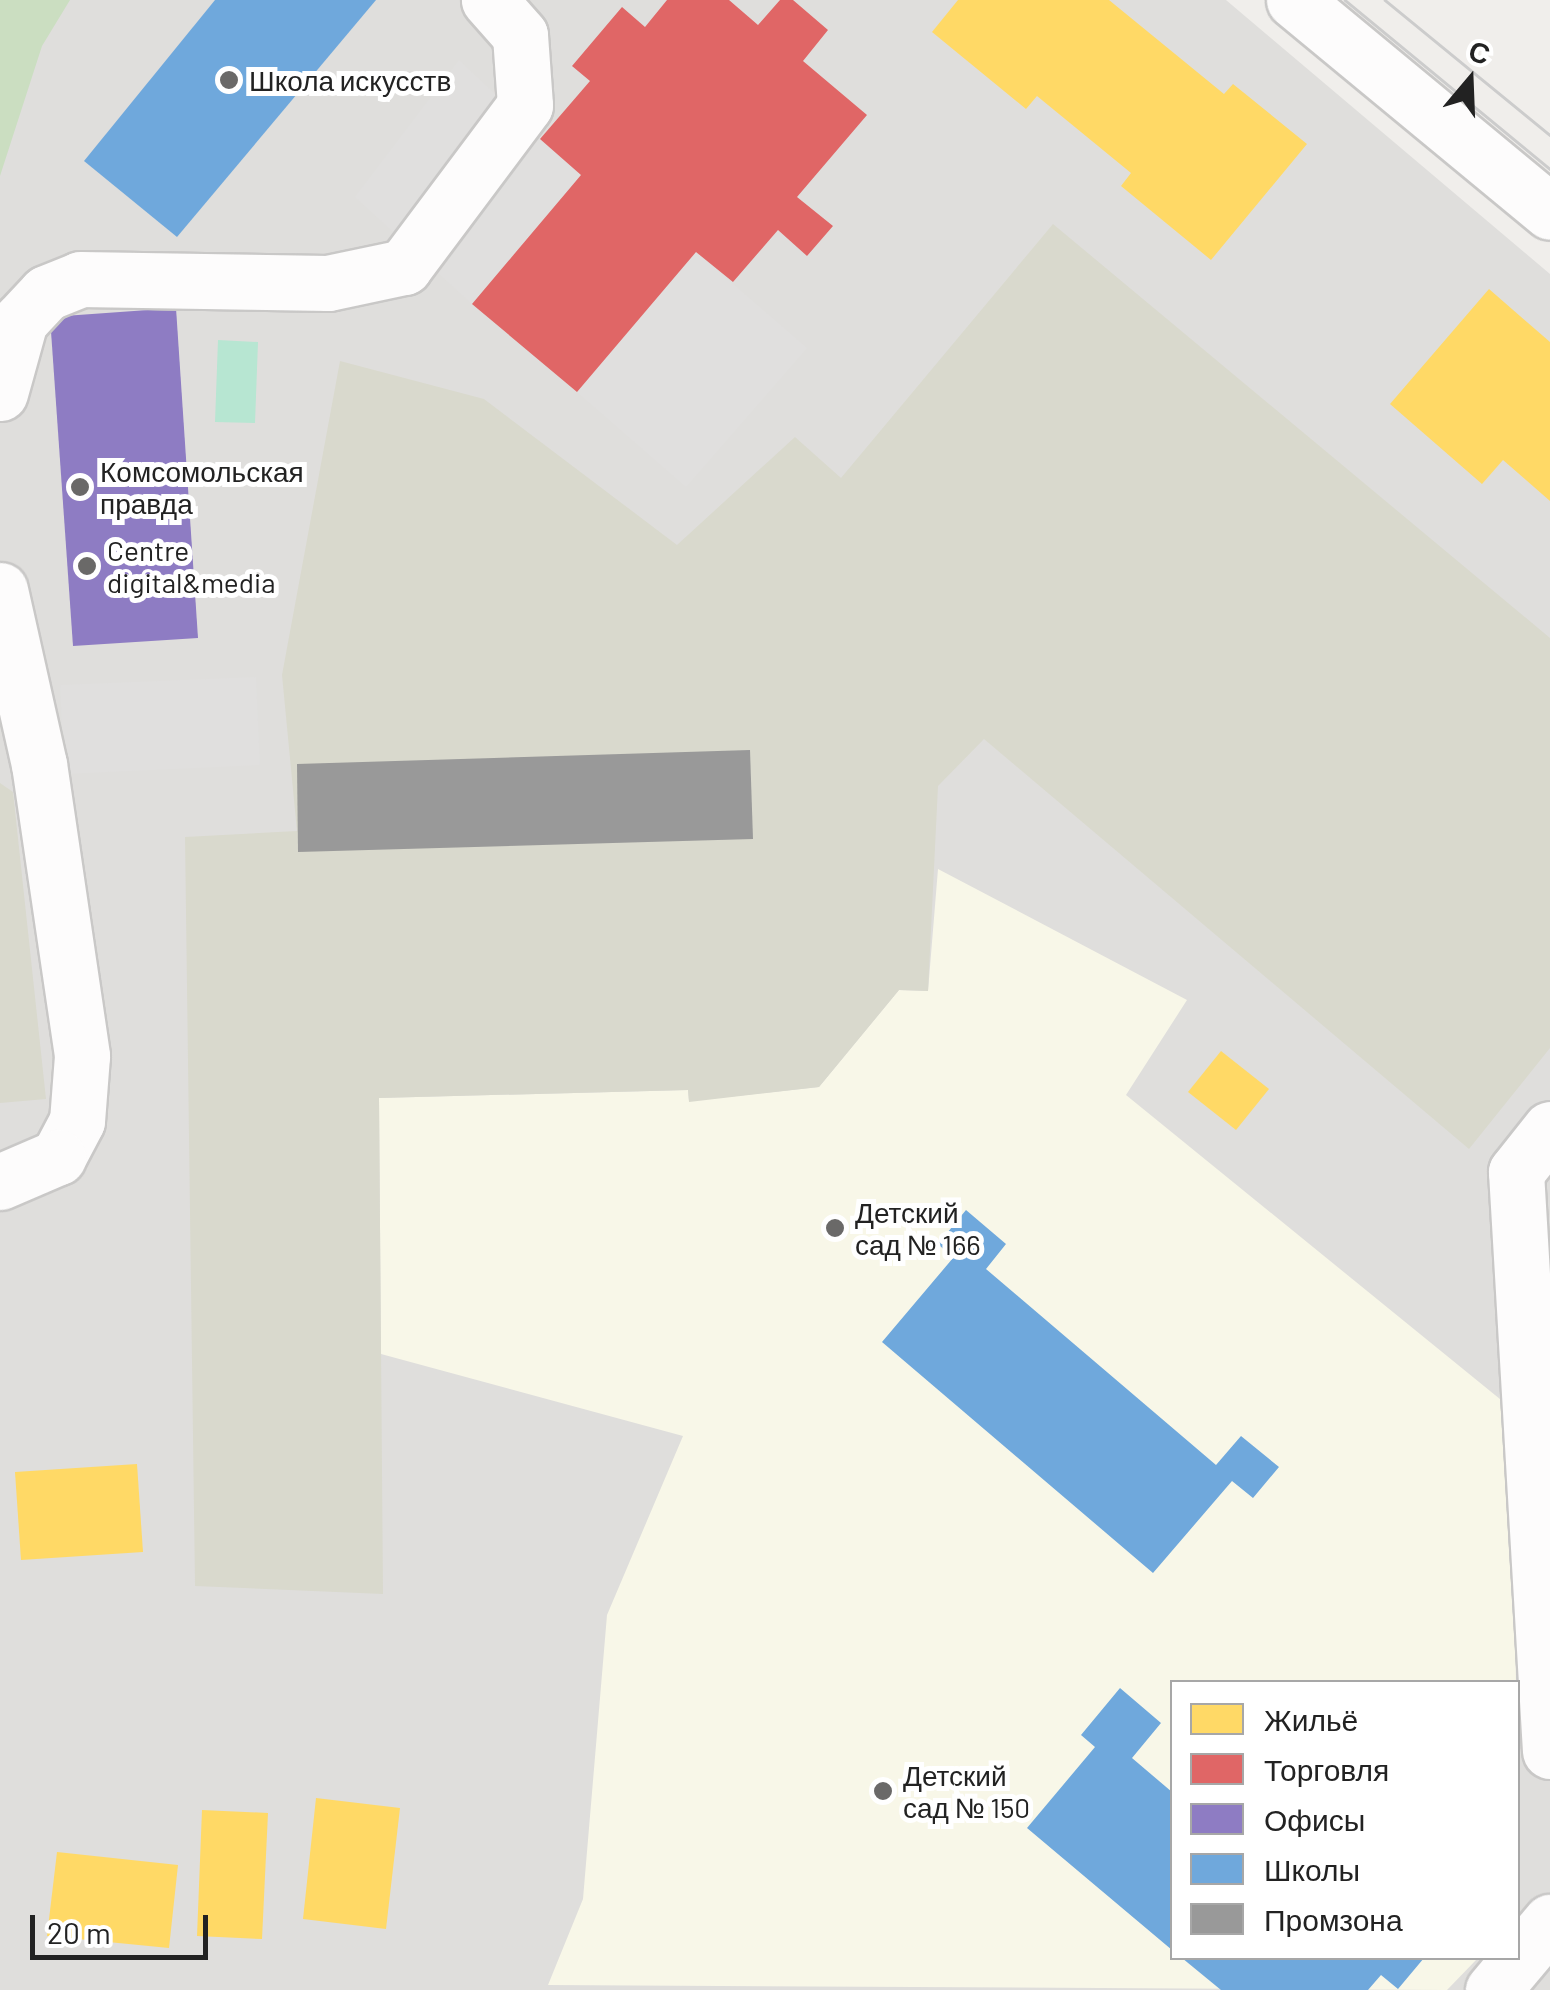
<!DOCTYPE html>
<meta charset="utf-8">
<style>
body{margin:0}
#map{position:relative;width:1550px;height:1990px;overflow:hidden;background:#f0eeeb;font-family:Barlow,sans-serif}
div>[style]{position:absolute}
.residential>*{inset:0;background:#dfdedc}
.education>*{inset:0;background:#f8f7e8}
.construction>*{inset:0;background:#d9d9cd}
.forest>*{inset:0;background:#cbdec1}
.pitch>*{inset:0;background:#b7e6d2}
.parking>*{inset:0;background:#e0dfde}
.homes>*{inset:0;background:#ffd966}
.shops>*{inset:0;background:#e06666}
.offices>*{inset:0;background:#8e7cc3}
.schools>*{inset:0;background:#6fa8dc}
.industry>*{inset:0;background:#999}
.roads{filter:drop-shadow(2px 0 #c9c8c7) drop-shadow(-2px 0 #c9c8c7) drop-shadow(0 2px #c9c8c7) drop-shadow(0 -2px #c9c8c7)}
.minor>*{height:55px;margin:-27.5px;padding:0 27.5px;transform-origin:27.5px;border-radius:27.5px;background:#fdfcfc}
.tertiary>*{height:55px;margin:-27.5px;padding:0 27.5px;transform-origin:27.5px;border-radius:27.5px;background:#fdfcfc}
.tram>*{height:2.5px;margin:-1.25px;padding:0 1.25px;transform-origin:1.25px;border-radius:1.25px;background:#ccc}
.dots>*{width:28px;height:28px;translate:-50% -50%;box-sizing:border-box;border:5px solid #fff;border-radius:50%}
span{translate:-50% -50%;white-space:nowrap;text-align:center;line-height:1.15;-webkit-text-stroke:10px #fff;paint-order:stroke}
.poi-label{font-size:28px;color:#222}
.left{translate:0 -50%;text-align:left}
.legend{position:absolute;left:1170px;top:1680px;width:350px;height:280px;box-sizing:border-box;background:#fff;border:2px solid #a7a7a7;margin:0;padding:12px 18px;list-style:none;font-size:30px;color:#222}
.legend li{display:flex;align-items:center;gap:20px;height:50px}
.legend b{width:50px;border:2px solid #a7a7a7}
.north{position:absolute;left:1420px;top:30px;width:100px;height:100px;-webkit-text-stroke:8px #fff;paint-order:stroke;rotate:19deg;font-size:28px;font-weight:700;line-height:40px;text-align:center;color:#222}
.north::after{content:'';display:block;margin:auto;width:35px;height:45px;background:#222;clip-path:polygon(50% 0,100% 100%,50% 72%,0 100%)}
.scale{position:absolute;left:30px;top:1915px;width:178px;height:45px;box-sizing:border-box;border:5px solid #222;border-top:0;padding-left:12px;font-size:30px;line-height:35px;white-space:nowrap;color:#222;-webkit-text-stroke:8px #fff;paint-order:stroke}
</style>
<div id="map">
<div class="residential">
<div style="clip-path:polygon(evenodd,0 0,1226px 0,1550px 274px,1550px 1990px,0 1990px,0 0,1172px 1682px,1518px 1682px,1518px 1958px,1172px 1958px,1172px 1682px)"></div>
</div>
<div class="education">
<div style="clip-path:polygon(938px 869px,1187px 1000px,1126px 1095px,1511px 1408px,1516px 1682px,1172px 1682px,1172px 1958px,1478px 1958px,1447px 1990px,548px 1985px,583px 1899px,607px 1615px,683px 1436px,381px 1354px,379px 1098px,688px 1090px,689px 1101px,819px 1087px,899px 990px,928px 991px)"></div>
</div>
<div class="construction">
<div style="clip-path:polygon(1053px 224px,1550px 638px,1550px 1048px,1469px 1149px,984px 739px,938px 786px,928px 991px,899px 990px,819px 1087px,689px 1102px,688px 1090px,379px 1098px,383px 1594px,195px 1586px,185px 837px,297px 831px,282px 675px,340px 361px,484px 399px,677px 545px,795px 437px,841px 478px)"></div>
<div style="clip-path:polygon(0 783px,13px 792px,46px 1099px,0 1103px)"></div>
</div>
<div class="forest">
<div style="clip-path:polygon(0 0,70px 0,42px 46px,0 176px)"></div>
</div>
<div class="pitch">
<div style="clip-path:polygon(218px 340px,258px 342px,255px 423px,215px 422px)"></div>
</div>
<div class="parking">
<div style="clip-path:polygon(459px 60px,581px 175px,472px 304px,355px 197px)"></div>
<div style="clip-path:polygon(696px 252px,807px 348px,686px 487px,577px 392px)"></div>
<div style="clip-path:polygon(256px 677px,260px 765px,64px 774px,60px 685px)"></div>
</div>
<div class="homes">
<div style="clip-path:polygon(958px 0,1109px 0,1224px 94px,1233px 84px,1307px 144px,1211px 260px,1121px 186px,1131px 173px,1037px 96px,1026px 109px,932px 32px)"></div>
<div style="clip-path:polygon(1489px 289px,1550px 342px,1550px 501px,1503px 460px,1482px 484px,1390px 404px)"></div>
<div style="clip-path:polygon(1221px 1051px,1269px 1089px,1236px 1130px,1188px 1092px)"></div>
<div style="clip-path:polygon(137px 1464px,143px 1552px,21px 1560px,15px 1472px)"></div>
<div style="clip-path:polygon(316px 1798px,400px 1808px,386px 1929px,303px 1919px)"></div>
<div style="clip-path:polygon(202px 1810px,268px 1813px,262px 1939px,197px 1936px)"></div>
<div style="clip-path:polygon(57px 1852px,178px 1865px,169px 1948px,47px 1936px)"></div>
</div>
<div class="shops">
<div style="clip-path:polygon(667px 0,729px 0,758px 25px,780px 0,793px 0,828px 30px,803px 61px,867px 115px,797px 197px,833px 226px,807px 256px,778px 230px,733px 282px,696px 252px,577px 392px,472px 304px,581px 175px,540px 139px,590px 81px,572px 66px,622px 7px,645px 27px)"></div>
</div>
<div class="offices">
<div style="clip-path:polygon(176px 308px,198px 638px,73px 646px,50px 317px)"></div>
</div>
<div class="schools">
<div style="clip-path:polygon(215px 0,376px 0,177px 237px,84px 161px)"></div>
<div style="clip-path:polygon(966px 1210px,1006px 1244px,986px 1269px,1216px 1465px,1241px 1436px,1279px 1467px,1253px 1498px,1232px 1481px,1153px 1573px,882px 1342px,953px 1258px,938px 1244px)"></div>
<div style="clip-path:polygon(1120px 1688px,1161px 1723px,1132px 1758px,1172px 1792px,1172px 1950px,1027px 1828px,1095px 1747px,1081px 1735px)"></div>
<div style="clip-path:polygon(1182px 1958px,1424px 1958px,1398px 1989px,1381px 1975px,1368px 1990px,1221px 1990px)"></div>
</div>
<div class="industry">
<div style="clip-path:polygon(750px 750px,753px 839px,298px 852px,297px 764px)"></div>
</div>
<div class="roads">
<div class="minor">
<div style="left:0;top:393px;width:75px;rotate:-74.5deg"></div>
<div style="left:20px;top:321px;width:38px;rotate:-47deg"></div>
<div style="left:46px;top:293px;width:37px;rotate:-22deg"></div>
<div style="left:80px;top:279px;width:248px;rotate:0.9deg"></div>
<div style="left:328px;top:283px;width:78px;rotate:-11.9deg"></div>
<div style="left:404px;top:267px;width:202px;rotate:-53.2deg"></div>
<div style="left:525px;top:105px;width:70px;rotate:-94.1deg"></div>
<div style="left:520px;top:35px;width:47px;rotate:-131.5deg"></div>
<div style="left:0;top:590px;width:178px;rotate:77.4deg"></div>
<div style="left:39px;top:764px;width:295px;rotate:81.6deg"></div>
<div style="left:82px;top:1056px;width:65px;rotate:94.4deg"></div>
<div style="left:77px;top:1121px;width:41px;rotate:117.8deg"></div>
<div style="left:58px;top:1157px;width:63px;rotate:156.7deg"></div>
<div style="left:1550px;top:1129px;width:55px;rotate:128.3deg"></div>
<div style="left:1516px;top:1172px;width:580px;rotate:86.64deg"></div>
<div style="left:1493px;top:1990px;width:89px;rotate:-50deg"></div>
</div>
<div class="tertiary">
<div style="left:1294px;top:0;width:332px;rotate:39.6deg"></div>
</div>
</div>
<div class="tram">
<div style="left:1345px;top:0;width:266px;rotate:39.5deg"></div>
<div style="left:1385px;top:0;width:213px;rotate:39.3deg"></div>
</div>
<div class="dots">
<div style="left:229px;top:80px;background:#6a6968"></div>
<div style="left:80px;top:487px;background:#6a6968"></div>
<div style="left:87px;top:566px;background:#6a6968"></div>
<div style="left:835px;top:1228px;background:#6a6968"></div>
<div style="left:883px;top:1791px;background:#6a6968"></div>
</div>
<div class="poi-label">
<span class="left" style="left:249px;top:80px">Школа искусств</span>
<span class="left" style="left:100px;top:487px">Комсомольская<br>правда</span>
<span class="left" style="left:107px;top:566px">Centre<br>digital&amp;media</span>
<span class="left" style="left:855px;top:1228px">Детский<br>сад № 166</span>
<span class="left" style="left:903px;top:1791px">Детский<br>сад № 150</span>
</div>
<ul class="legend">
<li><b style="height:28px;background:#ffd966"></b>Жильё</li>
<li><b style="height:28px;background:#e06666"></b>Торговля</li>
<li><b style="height:28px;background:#8e7cc3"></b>Офисы</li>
<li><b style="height:28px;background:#6fa8dc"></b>Школы</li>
<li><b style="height:28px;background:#999"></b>Промзона</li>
</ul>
<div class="north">С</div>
<div class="scale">20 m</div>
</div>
